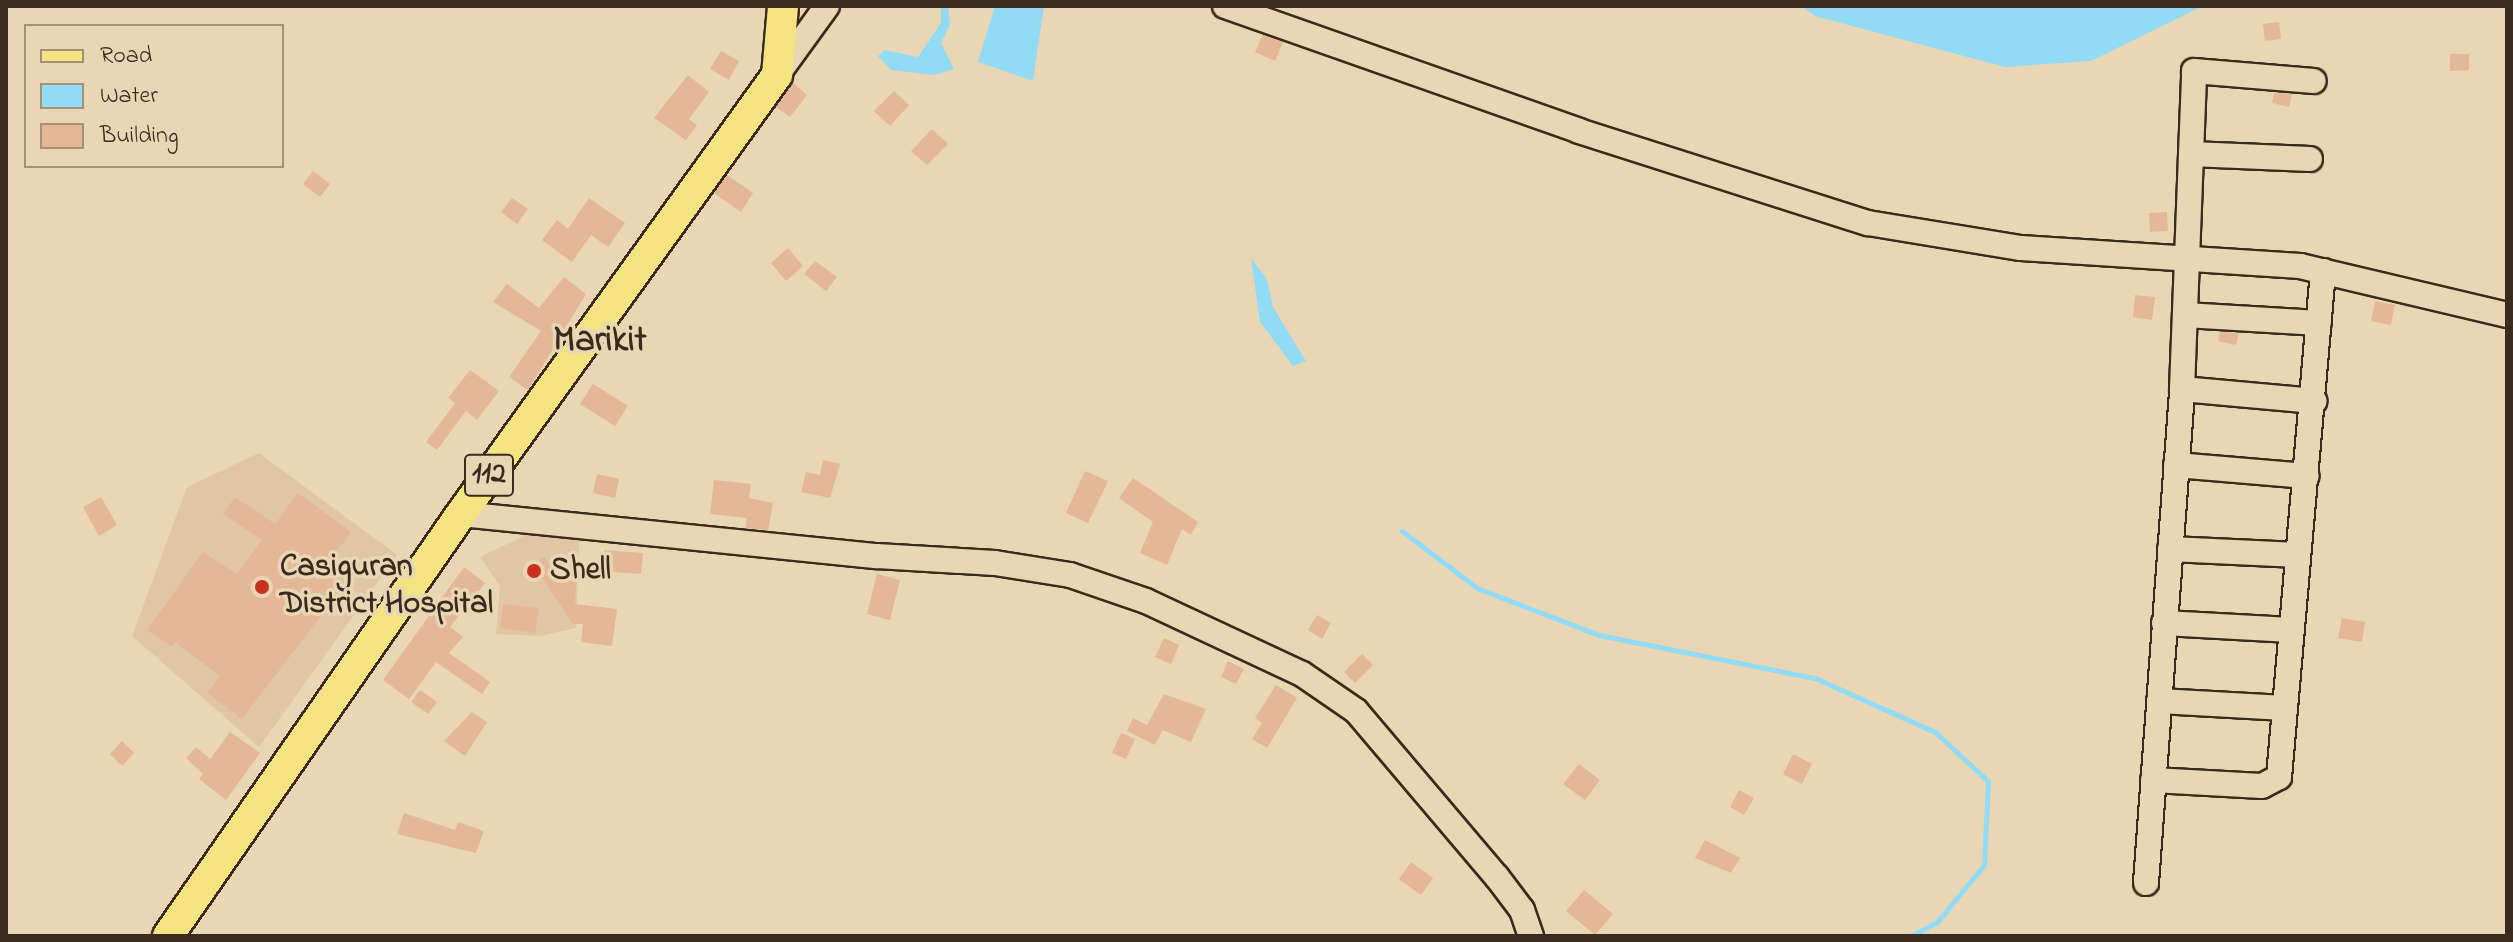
<!DOCTYPE html>
<style>
body{margin:0}
#map{position:relative;width:2513px;height:942px;overflow:hidden;background:#e9d6b4;font-family:"Indie Flower",sans-serif}
div>[style]{position:absolute}
.built>*{inset:0;background:#e1c6a5}
.water>*{inset:0;background:#92dbf4}
.stream>*{height:5px;margin:-2.5px;padding:0 2.5px;transform-origin:2.5px;border-radius:2.5px;background:#92dbf4}
.building>*{inset:0;background:#e4b797}
.roads{filter:drop-shadow(2px 0 #3b2a1e) drop-shadow(-2px 0 #3b2a1e) drop-shadow(0 2px #3b2a1e) drop-shadow(0 -2px #3b2a1e)}
.minor>*{height:24px;margin:-12px;padding:0 12px;transform-origin:12px;border-radius:12px;background:#e9d6b4}
.major>*{height:30px;margin:-15px;padding:0 15px;transform-origin:15px;border-radius:15px;background:#f5e382}
.dots>*{width:22px;height:22px;translate:-50% -50%;box-sizing:border-box;border:4px solid #e9d6b4;border-radius:50%}
span{translate:-50% -50%;white-space:nowrap;text-align:center;line-height:1.15;-webkit-text-stroke:7px #e9d6b4;paint-order:stroke}
.shield-label span{padding:2px 6px;background:#e9d6b4;border:2px solid;border-radius:6px;-webkit-text-stroke-width:0}
.shield-label{font-size:30px;color:#3b2a1e;font-weight:700}
.poi-label{font-size:32px;color:#3b2a1e;font-weight:700}
.left{translate:0 -50%;text-align:left}
.quarter-label{font-size:36px;color:#3b2a1e;font-weight:700}
.frame{position:absolute;inset:0;border:8px solid #3b2a1e;pointer-events:none}
.legend{position:absolute;left:24px;top:24px;width:260px;height:144px;box-sizing:border-box;background:#e9d6b4;border:2px solid #a39178;margin:0;padding:10px 14px;list-style:none;font-size:24px;color:#3b2a1e}
.legend li{display:flex;align-items:center;gap:16px;height:40px}
.legend b{width:40px;border:2px solid #a39178}
</style>
<div id="map">
<div class="built">
<div style="clip-path:polygon(259px 453px,397px 555px,259px 747px,132px 636px,187px 487px)"></div>
<div style="clip-path:polygon(528px 534px,579px 539px,576px 628px,540px 636px,496px 634px,500px 586px,480px 557px)"></div>
</div>
<div class="water">
<div style="clip-path:polygon(941px 6px,948px 6px,950px 25px,941px 43px,954px 69px,934px 75px,891px 70px,878px 56px,885px 50px,918px 57px,941px 23px)"></div>
<div style="clip-path:polygon(995px 6px,1044px 6px,1033px 81px,978px 62px)"></div>
<div style="clip-path:polygon(1801px 6px,2203px 6px,2091px 61px,2005px 67px,1815px 16px)"></div>
<div style="clip-path:polygon(1251px 258px,1267px 279px,1273px 307px,1306px 361px,1293px 366px,1260px 322px)"></div>
</div>
<div class="stream">
<div style="left:1402px;top:531px;width:94px;rotate:37.2deg"></div>
<div style="left:1477px;top:588px;width:131px;rotate:21.1deg"></div>
<div style="left:1599px;top:635px;width:220px;rotate:11.3deg"></div>
<div style="left:1815px;top:678px;width:132px;rotate:24.2deg"></div>
<div style="left:1935px;top:732px;width:72px;rotate:42.8deg"></div>
<div style="left:1988px;top:781px;width:84px;rotate:92.7deg"></div>
<div style="left:1984px;top:865px;width:74px;rotate:129.5deg"></div>
<div style="left:1937px;top:922px;width:30px;rotate:152deg"></div>
</div>
<div class="building">
<div style="clip-path:polygon(2279px 22px,2281px 39px,2265px 41px,2263px 24px)"></div>
<div style="clip-path:polygon(1263px 35px,1283px 42px,1275px 61px,1255px 52px)"></div>
<div style="clip-path:polygon(721px 51px,739px 61px,729px 80px,710px 69px)"></div>
<div style="clip-path:polygon(2450px 54px,2469px 54px,2469px 70px,2450px 71px)"></div>
<div style="clip-path:polygon(688px 75px,709px 92px,689px 119px,697px 125px,686px 140px,654px 118px)"></div>
<div style="clip-path:polygon(793px 83px,807px 95px,790px 117px,776px 107px)"></div>
<div style="clip-path:polygon(894px 91px,909px 105px,890px 126px,874px 111px)"></div>
<div style="clip-path:polygon(2274px 93px,2292px 94px,2289px 107px,2272px 103px)"></div>
<div style="clip-path:polygon(932px 129px,948px 144px,927px 165px,911px 151px)"></div>
<div style="clip-path:polygon(313px 171px,330px 184px,320px 197px,303px 184px)"></div>
<div style="clip-path:polygon(727px 175px,753px 193px,741px 212px,714px 193px)"></div>
<div style="clip-path:polygon(512px 198px,528px 209px,517px 224px,501px 212px)"></div>
<div style="clip-path:polygon(589px 198px,625px 223px,608px 247px,591px 235px,572px 262px,542px 240px,557px 220px,568px 229px)"></div>
<div style="clip-path:polygon(2167px 212px,2168px 231px,2150px 232px,2149px 213px)"></div>
<div style="clip-path:polygon(788px 248px,803px 266px,786px 281px,771px 263px)"></div>
<div style="clip-path:polygon(815px 261px,837px 277px,826px 291px,804px 274px)"></div>
<div style="clip-path:polygon(564px 277px,586px 294px,528px 390px,509px 377px,541px 331px,493px 302px,507px 284px,539px 308px)"></div>
<div style="clip-path:polygon(2135px 295px,2155px 297px,2152px 320px,2133px 317px)"></div>
<div style="clip-path:polygon(2375px 301px,2395px 305px,2391px 325px,2371px 321px)"></div>
<div style="clip-path:polygon(2220px 332px,2239px 333px,2236px 345px,2218px 341px)"></div>
<div style="clip-path:polygon(470px 370px,499px 391px,477px 420px,466px 411px,437px 450px,426px 442px,455px 403px,448px 398px)"></div>
<div style="clip-path:polygon(593px 384px,628px 406px,615px 426px,580px 404px)"></div>
<div style="clip-path:polygon(823px 460px,840px 464px,830px 498px,801px 492px,806px 472px,820px 475px)"></div>
<div style="clip-path:polygon(1085px 471px,1108px 481px,1088px 523px,1066px 513px)"></div>
<div style="clip-path:polygon(597px 474px,619px 479px,615px 498px,593px 493px)"></div>
<div style="clip-path:polygon(1133px 478px,1198px 522px,1191px 535px,1182px 529px,1167px 565px,1140px 553px,1153px 522px,1119px 498px)"></div>
<div style="clip-path:polygon(714px 480px,751px 484px,749px 498px,773px 503px,768px 530px,746px 528px,747px 518px,710px 514px)"></div>
<div style="clip-path:polygon(298px 493px,351px 532px,321px 572px,342px 588px,242px 719px,207px 693px,220px 676px,175px 642px,172px 647px,147px 630px,203px 552px,237px 574px,262px 540px,223px 514px,235px 497px,275px 524px)"></div>
<div style="clip-path:polygon(101px 497px,117px 525px,99px 536px,83px 507px)"></div>
<div style="clip-path:polygon(604px 550px,643px 553px,641px 574px,602px 571px)"></div>
<div style="clip-path:polygon(544px 557px,560px 579px,576px 580px,575px 604px,617px 609px,612px 646px,581px 642px,583px 624px,573px 624px,533px 564px)"></div>
<div style="clip-path:polygon(464px 567px,485px 583px,450px 627px,463px 637px,449px 653px,490px 682px,482px 694px,436px 662px,409px 699px,383px 680px)"></div>
<div style="clip-path:polygon(877px 574px,900px 580px,890px 620px,867px 614px)"></div>
<div style="clip-path:polygon(503px 604px,539px 608px,535px 633px,500px 628px)"></div>
<div style="clip-path:polygon(1317px 615px,1331px 623px,1322px 639px,1308px 630px)"></div>
<div style="clip-path:polygon(2342px 618px,2365px 622px,2362px 642px,2338px 638px)"></div>
<div style="clip-path:polygon(1164px 638px,1179px 645px,1171px 664px,1155px 657px)"></div>
<div style="clip-path:polygon(1362px 654px,1373px 665px,1355px 683px,1344px 672px)"></div>
<div style="clip-path:polygon(1228px 661px,1244px 669px,1236px 684px,1221px 677px)"></div>
<div style="clip-path:polygon(1276px 685px,1297px 698px,1267px 748px,1252px 739px,1262px 723px,1255px 718px)"></div>
<div style="clip-path:polygon(420px 690px,437px 702px,428px 714px,411px 702px)"></div>
<div style="clip-path:polygon(1164px 694px,1206px 709px,1191px 742px,1163px 730px,1155px 745px,1127px 731px,1133px 718px,1147px 725px)"></div>
<div style="clip-path:polygon(472px 712px,487px 722px,465px 756px,444px 741px)"></div>
<div style="clip-path:polygon(230px 732px,260px 753px,226px 800px,199px 779px,203px 774px,186px 758px,196px 747px,210px 759px)"></div>
<div style="clip-path:polygon(1121px 733px,1135px 739px,1126px 759px,1112px 753px)"></div>
<div style="clip-path:polygon(122px 741px,134px 753px,122px 766px,110px 754px)"></div>
<div style="clip-path:polygon(1793px 754px,1812px 764px,1802px 784px,1783px 774px)"></div>
<div style="clip-path:polygon(1579px 764px,1600px 780px,1585px 800px,1563px 784px)"></div>
<div style="clip-path:polygon(1739px 790px,1754px 798px,1744px 815px,1730px 807px)"></div>
<div style="clip-path:polygon(404px 813px,455px 830px,458px 822px,484px 831px,476px 853px,397px 834px)"></div>
<div style="clip-path:polygon(1705px 840px,1740px 858px,1731px 873px,1695px 858px)"></div>
<div style="clip-path:polygon(1411px 862px,1433px 878px,1421px 895px,1399px 879px)"></div>
<div style="clip-path:polygon(1584px 890px,1613px 914px,1595px 935px,1566px 911px)"></div>
</div>
<div class="roads">
<div class="minor">
<div style="left:1225px;top:6px;width:375px;rotate:19.4deg"></div>
<div style="left:1579px;top:131px;width:303px;rotate:17.7deg"></div>
<div style="left:1868px;top:223px;width:155px;rotate:9.3deg"></div>
<div style="left:2021px;top:248px;width:280px;rotate:3.7deg"></div>
<div style="left:2300px;top:266px;width:213px;rotate:13.3deg"></div>
<div style="left:777px;top:75px;width:85px;rotate:-54.1deg"></div>
<div style="left:2191px;top:154px;width:119px;rotate:2.4deg"></div>
<div style="left:2185px;top:315px;width:134px;rotate:3.4deg"></div>
<div style="left:2182px;top:389px;width:133px;rotate:5.2deg"></div>
<div style="left:2176px;top:465px;width:131px;rotate:4.8deg"></div>
<div style="left:461px;top:514px;width:418px;rotate:5.8deg"></div>
<div style="left:877px;top:556px;width:118px;rotate:3.4deg"></div>
<div style="left:995px;top:563px;width:76px;rotate:9.1deg"></div>
<div style="left:1070px;top:575px;width:80px;rotate:18.9deg"></div>
<div style="left:1146px;top:601px;width:172px;rotate:25.1deg"></div>
<div style="left:1302px;top:674px;width:65px;rotate:34.4deg"></div>
<div style="left:1356px;top:711px;width:218px;rotate:49.7deg"></div>
<div style="left:1497px;top:877px;width:41px;rotate:52.9deg"></div>
<div style="left:1522px;top:910px;width:28px;rotate:71deg"></div>
<div style="left:2170px;top:549px;width:128px;rotate:2.7deg"></div>
<div style="left:2164px;top:623px;width:127px;rotate:3.2deg"></div>
<div style="left:2159px;top:701px;width:126px;rotate:3.2deg"></div>
<div style="left:2153px;top:780px;width:109px;rotate:3.2deg"></div>
<div style="left:2262px;top:786px;width:19px;rotate:-28deg"></div>
<div style="left:2279px;top:777px;width:508px;rotate:-85.03deg"></div>
<div style="left:2146px;top:883px;width:495px;rotate:-85.8deg"></div>
<div style="left:2182px;top:389px;width:318px;rotate:-87.8deg"></div>
<div style="left:2194px;top:71px;width:120px;rotate:4.8deg"></div>
</div>
<div class="major">
<div style="left:168px;top:936px;width:514px;rotate:-55.23deg"></div>
<div style="left:461px;top:514px;width:541px;rotate:-54.25deg"></div>
<div style="left:777px;top:75px;width:69px;rotate:-85deg"></div>
</div>
</div>
<div class="dots">
<div style="left:534px;top:571px;background:#c8321e"></div>
<div style="left:262px;top:587px;background:#c8321e"></div>
</div>
<div class="shield-label">
<span style="left:489px;top:475px">112</span>
</div>
<div class="poi-label">
<span class="left" style="left:280px;top:587px">Casiguran<br>District Hospital</span>
<span class="left" style="left:550px;top:571px">Shell</span>
</div>
<div class="quarter-label">
<span style="left:600px;top:342px">Marikit</span>
</div>
<div class="frame"></div>
<ul class="legend">
<li><b style="height:10px;background:#f5e382"></b>Road</li>
<li><b style="height:22px;background:#92dbf4"></b>Water</li>
<li><b style="height:22px;background:#e4b797"></b>Building</li>
</ul>
</div>
